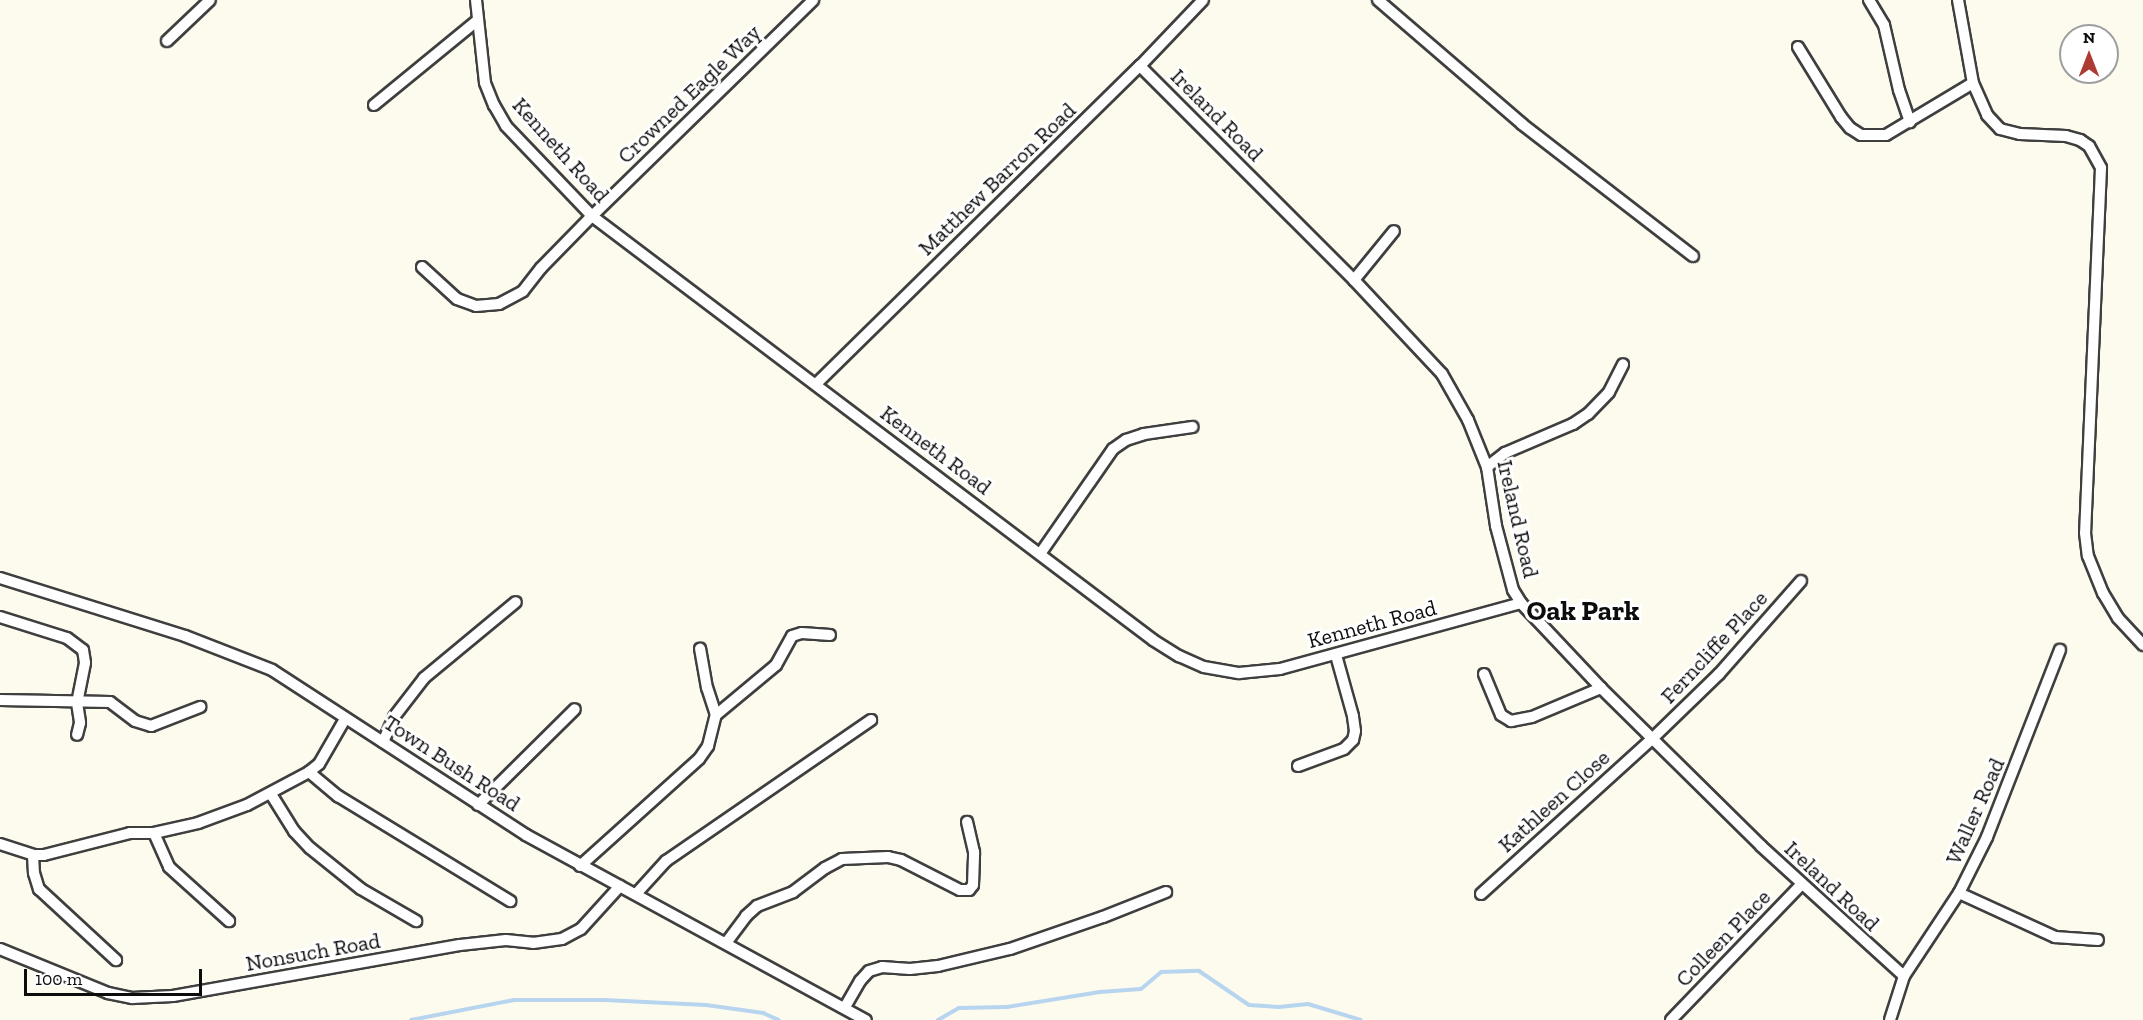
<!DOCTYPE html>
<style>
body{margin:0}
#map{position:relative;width:2143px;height:1020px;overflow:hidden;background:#fdfbee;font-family:"Zilla Slab",serif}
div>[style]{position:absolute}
.stream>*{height:4px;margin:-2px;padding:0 2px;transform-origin:2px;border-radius:2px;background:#b8d5ef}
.roads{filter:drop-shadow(2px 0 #3f3f3f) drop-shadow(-2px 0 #3f3f3f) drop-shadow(0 2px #3f3f3f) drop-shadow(0 -2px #3f3f3f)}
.minor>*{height:10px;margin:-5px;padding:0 5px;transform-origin:5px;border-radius:5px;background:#fff}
span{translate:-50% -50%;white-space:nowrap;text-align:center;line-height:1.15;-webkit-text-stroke:6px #fff;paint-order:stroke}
.street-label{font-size:22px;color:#0c0c0c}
.district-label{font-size:28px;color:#0c0c0c;font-weight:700}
.north{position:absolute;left:2059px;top:24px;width:60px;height:60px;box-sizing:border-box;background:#fff;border:2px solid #9e9e9e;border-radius:50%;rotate:0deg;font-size:16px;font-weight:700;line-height:24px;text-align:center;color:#0c0c0c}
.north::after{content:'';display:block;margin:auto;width:21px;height:27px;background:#ac3b34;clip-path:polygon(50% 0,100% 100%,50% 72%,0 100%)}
.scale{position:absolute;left:24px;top:969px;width:178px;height:27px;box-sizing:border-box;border:3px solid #0c0c0c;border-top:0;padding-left:8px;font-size:18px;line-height:21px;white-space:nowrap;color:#0c0c0c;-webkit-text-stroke:4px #fff;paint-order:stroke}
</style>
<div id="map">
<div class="stream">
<div style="left:411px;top:1020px;width:105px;rotate:-11deg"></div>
<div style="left:514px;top:1000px;width:91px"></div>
<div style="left:605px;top:1000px;width:101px;rotate:2.8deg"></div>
<div style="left:706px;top:1005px;width:58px;rotate:8deg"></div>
<div style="left:763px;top:1013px;width:17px;rotate:24deg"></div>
<div style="left:938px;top:1020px;width:24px;rotate:-30deg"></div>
<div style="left:959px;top:1008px;width:48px;rotate:-1.2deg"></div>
<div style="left:1007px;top:1007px;width:94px;rotate:-9.2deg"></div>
<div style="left:1100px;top:992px;width:41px;rotate:-4.2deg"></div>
<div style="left:1141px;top:989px;width:26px;rotate:-40deg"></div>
<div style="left:1161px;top:972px;width:38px;rotate:-2deg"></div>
<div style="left:1199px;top:971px;width:60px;rotate:34.2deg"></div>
<div style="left:1249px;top:1005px;width:30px;rotate:4deg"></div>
<div style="left:1279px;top:1007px;width:29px;rotate:-6deg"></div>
<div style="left:1308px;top:1004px;width:55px;rotate:16.8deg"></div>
</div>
<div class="roads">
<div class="minor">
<div style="left:476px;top:0;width:83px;rotate:83.8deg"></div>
<div style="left:485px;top:83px;width:24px;rotate:68deg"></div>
<div style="left:494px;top:105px;width:24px;rotate:60deg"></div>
<div style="left:506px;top:126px;width:124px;rotate:46.3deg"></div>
<div style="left:592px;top:216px;width:703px;rotate:37.08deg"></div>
<div style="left:1153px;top:640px;width:31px;rotate:32deg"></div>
<div style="left:1179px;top:656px;width:27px;rotate:24deg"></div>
<div style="left:1204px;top:667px;width:36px;rotate:10deg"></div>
<div style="left:1239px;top:673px;width:41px;rotate:-5.6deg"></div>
<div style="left:1280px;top:669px;width:250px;rotate:-15.3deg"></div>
<div style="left:1378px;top:0;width:190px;rotate:40.7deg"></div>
<div style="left:1522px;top:124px;width:216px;rotate:37.7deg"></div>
<div style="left:1869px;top:0;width:29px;rotate:59deg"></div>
<div style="left:1884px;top:25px;width:67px;rotate:77deg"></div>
<div style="left:1899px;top:90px;width:34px;rotate:71deg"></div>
<div style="left:1958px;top:0;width:84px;rotate:79.8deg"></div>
<div style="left:1973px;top:83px;width:35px;rotate:66deg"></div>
<div style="left:1987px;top:115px;width:19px;rotate:47deg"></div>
<div style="left:2000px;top:129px;width:21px;rotate:14deg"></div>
<div style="left:2020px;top:134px;width:46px;rotate:2.5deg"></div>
<div style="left:2066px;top:136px;width:15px;rotate:16deg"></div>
<div style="left:2080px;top:140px;width:11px;rotate:34deg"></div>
<div style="left:2089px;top:146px;width:25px;rotate:61deg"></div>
<div style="left:2101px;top:168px;width:365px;rotate:92.5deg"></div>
<div style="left:2085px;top:533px;width:23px;rotate:83deg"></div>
<div style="left:2088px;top:556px;width:40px;rotate:68deg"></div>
<div style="left:2103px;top:593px;width:29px;rotate:59deg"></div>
<div style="left:2118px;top:618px;width:37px;rotate:47deg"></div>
<div style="left:167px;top:41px;width:59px;rotate:-43.6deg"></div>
<div style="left:1798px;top:47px;width:82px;rotate:58.4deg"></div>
<div style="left:1841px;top:117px;width:14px;rotate:51deg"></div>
<div style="left:1850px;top:128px;width:13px;rotate:32deg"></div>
<div style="left:1861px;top:135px;width:25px"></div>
<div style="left:1886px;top:135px;width:101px;rotate:-30.9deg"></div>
<div style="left:1140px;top:66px;width:303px;rotate:45deg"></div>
<div style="left:1354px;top:280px;width:129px;rotate:46.9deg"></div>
<div style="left:1442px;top:374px;width:53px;rotate:60.5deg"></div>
<div style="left:1468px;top:420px;width:51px;rotate:68deg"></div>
<div style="left:1487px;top:467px;width:60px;rotate:81.3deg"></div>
<div style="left:1496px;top:526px;width:66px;rotate:75.1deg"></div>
<div style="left:1513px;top:590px;width:15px;rotate:58deg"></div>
<div style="left:1521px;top:603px;width:117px;rotate:46.7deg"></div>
<div style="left:1601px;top:688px;width:225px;rotate:44.6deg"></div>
<div style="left:1761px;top:846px;width:193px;rotate:42.3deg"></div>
<div style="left:1904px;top:976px;width:46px;rotate:107.7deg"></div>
<div style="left:374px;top:105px;width:134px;rotate:-39.3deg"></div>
<div style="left:422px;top:267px;width:47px;rotate:42.4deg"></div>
<div style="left:457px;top:299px;width:20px;rotate:20deg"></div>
<div style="left:476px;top:306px;width:23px;rotate:-5deg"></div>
<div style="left:499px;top:304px;width:27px;rotate:-28deg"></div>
<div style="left:523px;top:291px;width:29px;rotate:-52deg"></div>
<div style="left:541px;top:268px;width:73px;rotate:-45.6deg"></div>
<div style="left:592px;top:216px;width:309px;rotate:-44.3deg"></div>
<div style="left:1354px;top:280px;width:63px;rotate:-50.8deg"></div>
<div style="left:816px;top:384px;width:454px;rotate:-44.5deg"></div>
<div style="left:1140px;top:66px;width:91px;rotate:-46.3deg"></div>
<div style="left:1487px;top:467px;width:23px;rotate:-38deg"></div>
<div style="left:1505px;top:453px;width:74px;rotate:-23.1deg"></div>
<div style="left:1573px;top:424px;width:18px;rotate:-34deg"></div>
<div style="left:1588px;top:414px;width:30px;rotate:-46deg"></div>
<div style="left:1609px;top:392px;width:31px;rotate:-63deg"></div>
<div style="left:1040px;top:554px;width:128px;rotate:-55.2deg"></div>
<div style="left:1113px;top:449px;width:16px;rotate:-35deg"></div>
<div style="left:1126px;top:440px;width:19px;rotate:-18deg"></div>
<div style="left:1144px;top:434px;width:49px;rotate:-8.3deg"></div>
<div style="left:0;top:578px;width:194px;rotate:17.4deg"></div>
<div style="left:185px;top:636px;width:93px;rotate:21.3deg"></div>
<div style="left:272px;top:670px;width:303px;rotate:33deg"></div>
<div style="left:526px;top:835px;width:387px;rotate:28.6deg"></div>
<div style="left:0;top:617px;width:70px;rotate:17.4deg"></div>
<div style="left:67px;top:638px;width:20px;rotate:37deg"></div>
<div style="left:83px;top:650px;width:13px;rotate:81deg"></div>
<div style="left:85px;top:663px;width:41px;rotate:101.3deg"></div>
<div style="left:77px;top:703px;width:20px;rotate:81deg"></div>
<div style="left:80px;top:723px;width:12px;rotate:104deg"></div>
<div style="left:1484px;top:674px;width:44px;rotate:67.5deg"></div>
<div style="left:1501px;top:715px;width:12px;rotate:31deg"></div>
<div style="left:1511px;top:721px;width:21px;rotate:-11deg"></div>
<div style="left:1532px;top:717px;width:75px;rotate:-22.8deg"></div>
<div style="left:0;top:700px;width:110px;rotate:1deg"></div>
<div style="left:110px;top:702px;width:31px;rotate:37deg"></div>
<div style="left:135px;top:721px;width:17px;rotate:17deg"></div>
<div style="left:151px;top:726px;width:53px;rotate:-21.2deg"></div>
<div style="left:716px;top:715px;width:78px;rotate:-39.8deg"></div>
<div style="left:776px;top:665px;width:33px;rotate:-61deg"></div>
<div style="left:792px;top:636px;width:10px;rotate:-17deg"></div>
<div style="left:802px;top:633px;width:28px;rotate:4deg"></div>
<div style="left:383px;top:742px;width:27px;rotate:-66deg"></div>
<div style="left:394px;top:717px;width:49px;rotate:-52.4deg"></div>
<div style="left:424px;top:678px;width:119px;rotate:-39.6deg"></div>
<div style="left:1298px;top:766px;width:49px;rotate:-20.3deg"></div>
<div style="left:1344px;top:749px;width:13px;rotate:-45deg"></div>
<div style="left:1353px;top:740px;width:9px;rotate:-77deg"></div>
<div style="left:1355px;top:731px;width:15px;rotate:-98deg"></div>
<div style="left:1353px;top:716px;width:63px;rotate:-105.6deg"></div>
<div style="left:309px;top:772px;width:38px;rotate:40deg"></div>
<div style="left:338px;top:796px;width:202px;rotate:31.4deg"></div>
<div style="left:271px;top:794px;width:44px;rotate:58.1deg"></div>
<div style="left:294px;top:831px;width:23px;rotate:47deg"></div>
<div style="left:310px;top:848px;width:65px;rotate:38.8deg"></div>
<div style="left:361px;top:889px;width:64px;rotate:30.2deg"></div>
<div style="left:478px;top:805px;width:136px;rotate:-44.7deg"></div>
<div style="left:154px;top:833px;width:37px;rotate:66deg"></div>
<div style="left:169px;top:867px;width:81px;rotate:42deg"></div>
<div style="left:0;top:844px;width:35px;rotate:18deg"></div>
<div style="left:33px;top:855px;width:11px"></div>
<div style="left:44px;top:855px;width:89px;rotate:-14.3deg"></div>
<div style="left:130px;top:833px;width:24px"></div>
<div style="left:154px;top:833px;width:45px;rotate:-12.8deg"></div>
<div style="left:198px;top:823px;width:52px;rotate:-20.2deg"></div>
<div style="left:247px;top:805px;width:70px;rotate:-28deg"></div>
<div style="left:309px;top:772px;width:13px;rotate:-39deg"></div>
<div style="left:319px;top:764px;width:52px;rotate:-60deg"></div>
<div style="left:33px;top:855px;width:18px;rotate:87deg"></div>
<div style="left:34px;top:873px;width:17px;rotate:73deg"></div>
<div style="left:39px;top:889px;width:105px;rotate:42.7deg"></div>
<div style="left:580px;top:866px;width:160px;rotate:-42deg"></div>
<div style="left:699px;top:759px;width:16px;rotate:-55deg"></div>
<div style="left:708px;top:746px;width:32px;rotate:-76deg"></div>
<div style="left:716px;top:715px;width:28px;rotate:-108deg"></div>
<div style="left:707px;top:688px;width:40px;rotate:-100deg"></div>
<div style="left:1959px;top:893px;width:106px;rotate:24.6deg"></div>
<div style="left:2055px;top:937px;width:43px;rotate:4deg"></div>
<div style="left:636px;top:894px;width:45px;rotate:-47.7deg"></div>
<div style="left:666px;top:861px;width:249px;rotate:-34.5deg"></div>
<div style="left:1481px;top:894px;width:234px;rotate:-42.2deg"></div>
<div style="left:1654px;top:737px;width:91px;rotate:-44.1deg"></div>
<div style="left:1719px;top:674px;width:124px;rotate:-48.6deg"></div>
<div style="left:726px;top:943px;width:34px;rotate:-53deg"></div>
<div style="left:746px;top:916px;width:15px;rotate:-42deg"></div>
<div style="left:757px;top:906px;width:39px;rotate:-21deg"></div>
<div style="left:793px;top:892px;width:40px;rotate:-37deg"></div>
<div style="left:825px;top:868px;width:19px;rotate:-28deg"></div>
<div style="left:842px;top:859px;width:46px;rotate:-2.5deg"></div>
<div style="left:888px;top:857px;width:13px;rotate:13deg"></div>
<div style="left:901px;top:860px;width:66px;rotate:27deg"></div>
<div style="left:960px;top:890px;width:9px"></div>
<div style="left:969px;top:890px;width:6px;rotate:-51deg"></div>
<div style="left:973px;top:885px;width:33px;rotate:-88deg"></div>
<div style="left:974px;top:852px;width:31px;rotate:-103deg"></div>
<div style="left:0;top:949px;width:117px;rotate:22.2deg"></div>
<div style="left:108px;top:993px;width:25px;rotate:12deg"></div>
<div style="left:132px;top:998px;width:41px;rotate:-2.8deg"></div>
<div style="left:173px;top:996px;width:291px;rotate:-10.1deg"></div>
<div style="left:460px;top:945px;width:46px;rotate:-6.2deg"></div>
<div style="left:506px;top:940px;width:27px;rotate:6deg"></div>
<div style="left:533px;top:943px;width:29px;rotate:-8deg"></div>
<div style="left:562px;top:939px;width:21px;rotate:-28deg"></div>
<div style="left:581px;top:929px;width:58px;rotate:-47.8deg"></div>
<div style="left:1904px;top:976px;width:100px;rotate:-56.5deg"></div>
<div style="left:1959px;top:893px;width:63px;rotate:-63.4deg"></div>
<div style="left:1987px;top:837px;width:201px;rotate:-68.7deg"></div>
<div style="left:845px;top:1007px;width:30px;rotate:-60deg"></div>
<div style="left:860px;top:981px;width:13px;rotate:-48deg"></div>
<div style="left:869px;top:971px;width:14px;rotate:-17deg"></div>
<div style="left:882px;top:967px;width:28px;rotate:4deg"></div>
<div style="left:910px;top:969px;width:28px;rotate:-6deg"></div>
<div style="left:938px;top:966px;width:74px;rotate:-13.3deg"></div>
<div style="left:1010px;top:949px;width:98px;rotate:-19deg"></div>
<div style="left:1103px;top:917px;width:68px;rotate:-21.6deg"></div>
<div style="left:1671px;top:1020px;width:189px;rotate:-46.1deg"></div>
</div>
</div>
<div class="street-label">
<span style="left:689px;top:94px;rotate:-44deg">Crowned Eagle Way</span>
<span style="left:1217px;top:115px;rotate:45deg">Ireland Road</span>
<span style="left:561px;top:150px;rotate:48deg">Kenneth Road</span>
<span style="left:997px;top:179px;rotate:-44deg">Matthew Barron Road</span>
<span style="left:936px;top:450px;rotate:37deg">Kenneth Road</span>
<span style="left:1518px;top:519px;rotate:77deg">Ireland Road</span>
<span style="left:1372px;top:624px;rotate:-15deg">Kenneth Road</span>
<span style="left:1714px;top:647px;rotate:-47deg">Ferncliffe Place</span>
<span style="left:452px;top:763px;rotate:33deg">Town Bush Road</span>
<span style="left:1554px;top:801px;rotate:-42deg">Kathleen Close</span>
<span style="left:1975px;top:811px;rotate:-66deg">Waller Road</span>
<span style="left:1832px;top:886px;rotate:43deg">Ireland Road</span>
<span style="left:1723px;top:938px;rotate:-46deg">Colleen Place</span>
<span style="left:313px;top:952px;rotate:-10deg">Nonsuch Road</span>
</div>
<div class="district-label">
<span style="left:1583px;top:611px">Oak Park</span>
</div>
<div class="north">N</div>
<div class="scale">100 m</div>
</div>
